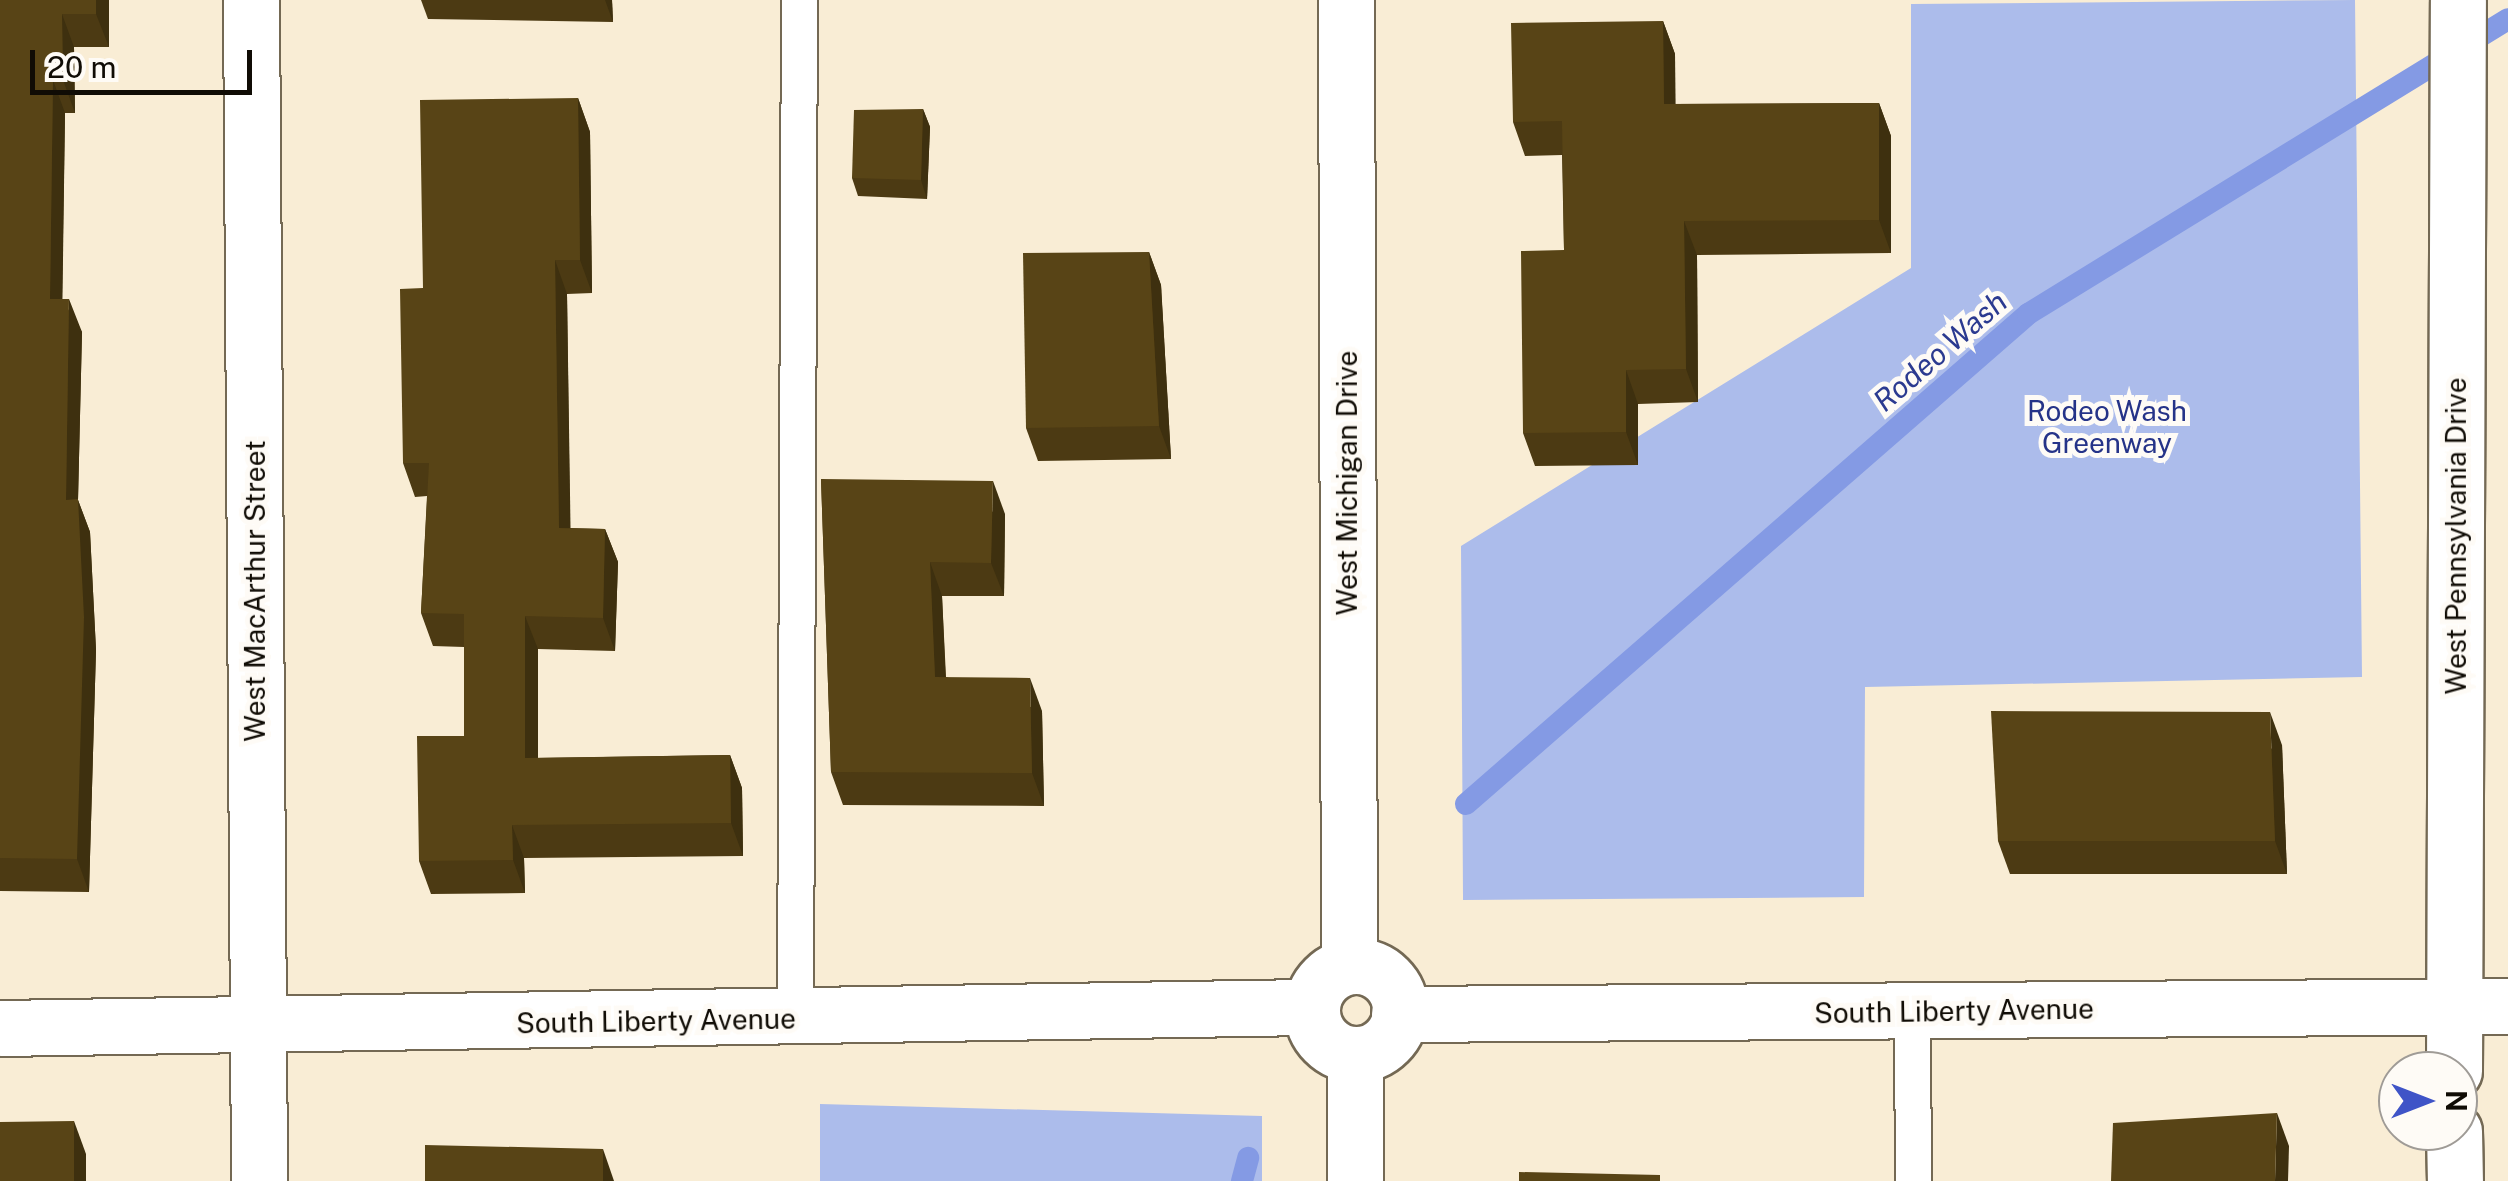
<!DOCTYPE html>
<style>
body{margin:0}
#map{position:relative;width:2508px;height:1181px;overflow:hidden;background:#f9edd5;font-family:"Public Sans",sans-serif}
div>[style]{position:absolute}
.green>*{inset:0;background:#acbceb}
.stream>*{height:22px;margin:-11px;padding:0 11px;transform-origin:11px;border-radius:11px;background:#849ae4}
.roads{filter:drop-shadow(2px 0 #746954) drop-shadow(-2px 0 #746954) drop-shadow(0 2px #746954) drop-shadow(0 -2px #746954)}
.service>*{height:35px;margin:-17.5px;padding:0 17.5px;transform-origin:17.5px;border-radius:17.5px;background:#fff}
.minor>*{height:55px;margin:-27.5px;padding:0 27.5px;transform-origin:27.5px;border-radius:27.5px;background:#fff}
.minor>.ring{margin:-27.5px;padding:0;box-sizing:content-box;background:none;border:55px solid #fff;border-radius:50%}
.wall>*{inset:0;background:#4c3a13}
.shaded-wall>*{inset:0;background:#3e300f}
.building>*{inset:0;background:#584416}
span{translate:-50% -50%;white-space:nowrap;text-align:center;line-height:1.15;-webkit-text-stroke:10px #fefbf6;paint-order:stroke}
.park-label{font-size:28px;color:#253388}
.street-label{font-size:28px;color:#100c05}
.water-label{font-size:30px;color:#2b3a90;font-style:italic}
.north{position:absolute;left:2378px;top:1051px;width:100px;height:100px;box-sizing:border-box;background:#fefbf6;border:2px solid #9f9b96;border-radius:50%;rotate:90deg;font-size:28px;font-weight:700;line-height:40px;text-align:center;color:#100c05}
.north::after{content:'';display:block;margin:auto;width:35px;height:45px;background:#3f54c7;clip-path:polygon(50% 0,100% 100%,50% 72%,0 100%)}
.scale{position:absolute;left:30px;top:50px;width:222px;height:45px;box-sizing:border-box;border:5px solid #100c05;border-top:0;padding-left:12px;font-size:30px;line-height:35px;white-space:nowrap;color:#100c05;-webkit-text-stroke:8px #fefbf6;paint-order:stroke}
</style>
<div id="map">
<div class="green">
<div style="clip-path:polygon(2355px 0,2362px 677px,1865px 687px,1864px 897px,1463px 900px,1461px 546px,1911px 268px,1911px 4px)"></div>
<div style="clip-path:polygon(820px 1104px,1262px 1116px,1262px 1181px,820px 1181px)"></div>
</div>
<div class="stream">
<div style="left:1466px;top:804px;width:746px;rotate:-41.08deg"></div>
<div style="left:2028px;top:314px;width:563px;rotate:-31.57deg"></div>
<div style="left:1242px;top:1181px;width:24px;rotate:-75deg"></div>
</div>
<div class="roads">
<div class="service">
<div style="left:1912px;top:1011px;width:170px;rotate:89.7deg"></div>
<div style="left:795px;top:1020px;width:1020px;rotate:-89.78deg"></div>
</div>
<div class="minor">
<div style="left:251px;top:0;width:1181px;rotate:89.61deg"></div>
<div style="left:1346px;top:0;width:966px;rotate:89.82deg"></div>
<div class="ring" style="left:1312px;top:966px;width:33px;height:33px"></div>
<div style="left:1399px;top:1014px;width:1109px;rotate:-0.41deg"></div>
<div style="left:0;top:1028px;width:1312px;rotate:-0.92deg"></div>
<div style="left:2454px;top:1071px;width:1071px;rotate:-89.79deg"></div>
<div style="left:2454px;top:1131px;width:50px;rotate:88.9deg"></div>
<div style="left:1355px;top:1181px;width:127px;rotate:-90deg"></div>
</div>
</div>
<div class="wall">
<div style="clip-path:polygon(0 0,109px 0,109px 47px,74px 47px,75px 113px,65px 113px,62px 299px,82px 332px,78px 500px,90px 532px,96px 650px,89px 892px,0 891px)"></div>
<div style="clip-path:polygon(421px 0,612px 0,613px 22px,428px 19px)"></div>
<div style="clip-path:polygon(1663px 21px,1675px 54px,1675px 104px,1879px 103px,1891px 136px,1891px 253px,1697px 255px,1698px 402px,1638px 404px,1638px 465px,1535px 466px,1523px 433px,1564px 250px,1562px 155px,1525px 156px,1513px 122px)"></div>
<div style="clip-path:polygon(578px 98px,590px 132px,592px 293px,567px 294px,570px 528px,605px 529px,618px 562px,615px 651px,538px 649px,538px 758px,730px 755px,742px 788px,743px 856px,524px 858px,525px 893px,431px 894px,419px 861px,464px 736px,464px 647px,433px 646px,421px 613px,427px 496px,415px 497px,403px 463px,423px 288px)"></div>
<div style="clip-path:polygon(923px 109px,930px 127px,927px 199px,858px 196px,852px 178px)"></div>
<div style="clip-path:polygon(1149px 252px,1161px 285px,1171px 459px,1038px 461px,1026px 428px)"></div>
<div style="clip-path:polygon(821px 479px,1005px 514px,1004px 596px,942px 596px,946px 677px,1042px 711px,1044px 806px,843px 805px,831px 772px)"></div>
<div style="clip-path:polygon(2282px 745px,2287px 874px,2010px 874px,1998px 841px)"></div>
</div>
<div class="shaded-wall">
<div style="clip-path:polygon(96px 0,109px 0,109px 47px,96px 14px)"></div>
<div style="clip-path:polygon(605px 0,612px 0,613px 22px)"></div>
<div style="clip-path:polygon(62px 14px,74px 47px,75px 113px,63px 80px)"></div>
<div style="clip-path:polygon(1663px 21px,1675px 54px,1676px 138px,1664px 104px)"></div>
<div style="clip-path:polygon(53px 80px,65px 113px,62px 332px,50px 299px)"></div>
<div style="clip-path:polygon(578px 98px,590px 132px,592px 293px,580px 260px)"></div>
<div style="clip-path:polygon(1879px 103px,1891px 136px,1891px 253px,1879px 220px)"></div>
<div style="clip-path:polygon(923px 109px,930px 127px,927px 199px,921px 180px)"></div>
<div style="clip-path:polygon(1684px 221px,1697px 255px,1698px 402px,1686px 369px)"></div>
<div style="clip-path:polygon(1149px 252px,1161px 285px,1171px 459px,1159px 426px)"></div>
<div style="clip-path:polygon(555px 260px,567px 294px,571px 561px,559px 528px)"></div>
<div style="clip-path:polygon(69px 299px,82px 332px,78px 500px,90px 532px,96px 650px,89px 892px,77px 859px,66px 500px)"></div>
<div style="clip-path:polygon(1626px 370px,1638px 404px,1638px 465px,1626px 432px)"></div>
<div style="clip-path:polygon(993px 481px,1005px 514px,1004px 596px,991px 563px)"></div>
<div style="clip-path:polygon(605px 529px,618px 562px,615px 651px,603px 618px)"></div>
<div style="clip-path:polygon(930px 562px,942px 596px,947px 710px,935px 677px)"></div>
<div style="clip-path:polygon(525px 616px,538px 649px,538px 791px,525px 758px)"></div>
<div style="clip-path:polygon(1030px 678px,1042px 711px,1044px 806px,1032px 773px)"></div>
<div style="clip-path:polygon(2270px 712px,2282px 745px,2287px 874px,2275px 841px)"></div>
<div style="clip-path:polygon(730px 755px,742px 788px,743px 856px,731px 823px)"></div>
<div style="clip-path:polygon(512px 825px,524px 858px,525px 893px,513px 860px)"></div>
<div style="clip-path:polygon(2277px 1113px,2289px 1146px,2288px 1181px,2275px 1181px)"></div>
<div style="clip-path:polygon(74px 1121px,86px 1154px,86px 1181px,74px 1181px)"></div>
<div style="clip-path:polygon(603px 1149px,614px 1181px,603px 1181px)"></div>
</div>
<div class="building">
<div style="clip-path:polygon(0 0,96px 0,96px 14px,62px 14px,63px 80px,53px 80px,50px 299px,69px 299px,66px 500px,78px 499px,84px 617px,77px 859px,0 858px)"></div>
<div style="clip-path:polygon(1663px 21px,1664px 104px,1879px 103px,1879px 220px,1684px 221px,1686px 369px,1626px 370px,1626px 432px,1523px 433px,1521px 251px,1564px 250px,1562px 121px,1513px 122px,1511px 23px)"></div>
<div style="clip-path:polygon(578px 98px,580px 260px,555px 260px,559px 528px,605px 529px,603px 618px,525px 616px,525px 758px,730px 755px,731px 823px,512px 825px,513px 860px,419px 861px,417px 736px,464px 736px,464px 614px,421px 613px,429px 463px,403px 463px,400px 289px,423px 288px,420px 100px)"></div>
<div style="clip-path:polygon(923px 109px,921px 180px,852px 178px,854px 110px)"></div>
<div style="clip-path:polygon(1149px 252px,1159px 426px,1026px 428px,1023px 253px)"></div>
<div style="clip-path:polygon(821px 479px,993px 481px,991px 563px,930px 562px,935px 677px,1030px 678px,1032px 773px,831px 772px)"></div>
<div style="clip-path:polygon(1991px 711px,2270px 712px,2275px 841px,1998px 841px)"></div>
<div style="clip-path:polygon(2277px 1113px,2275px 1181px,2111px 1181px,2113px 1123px)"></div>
<div style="clip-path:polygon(74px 1121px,74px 1181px,0 1181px,0 1122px)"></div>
<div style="clip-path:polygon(425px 1145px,603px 1149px,603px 1181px,425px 1181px)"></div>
<div style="clip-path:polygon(1519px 1172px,1660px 1175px,1660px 1181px,1519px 1181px)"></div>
</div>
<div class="park-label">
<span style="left:2107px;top:427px">Rodeo Wash<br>Greenway</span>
</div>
<div class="street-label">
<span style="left:1347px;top:483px;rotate:-90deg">West Michigan Drive</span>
<span style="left:2456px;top:536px;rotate:-90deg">West Pennsylvania Drive</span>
<span style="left:255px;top:591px;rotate:-90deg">West MacArthur Street</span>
<span style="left:1954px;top:1011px;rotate:-1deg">South Liberty Avenue</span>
<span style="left:656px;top:1021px;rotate:-1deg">South Liberty Avenue</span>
</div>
<div class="water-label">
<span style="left:1940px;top:351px;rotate:-41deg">Rodeo Wash</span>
</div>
<div class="north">N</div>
<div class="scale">20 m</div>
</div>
